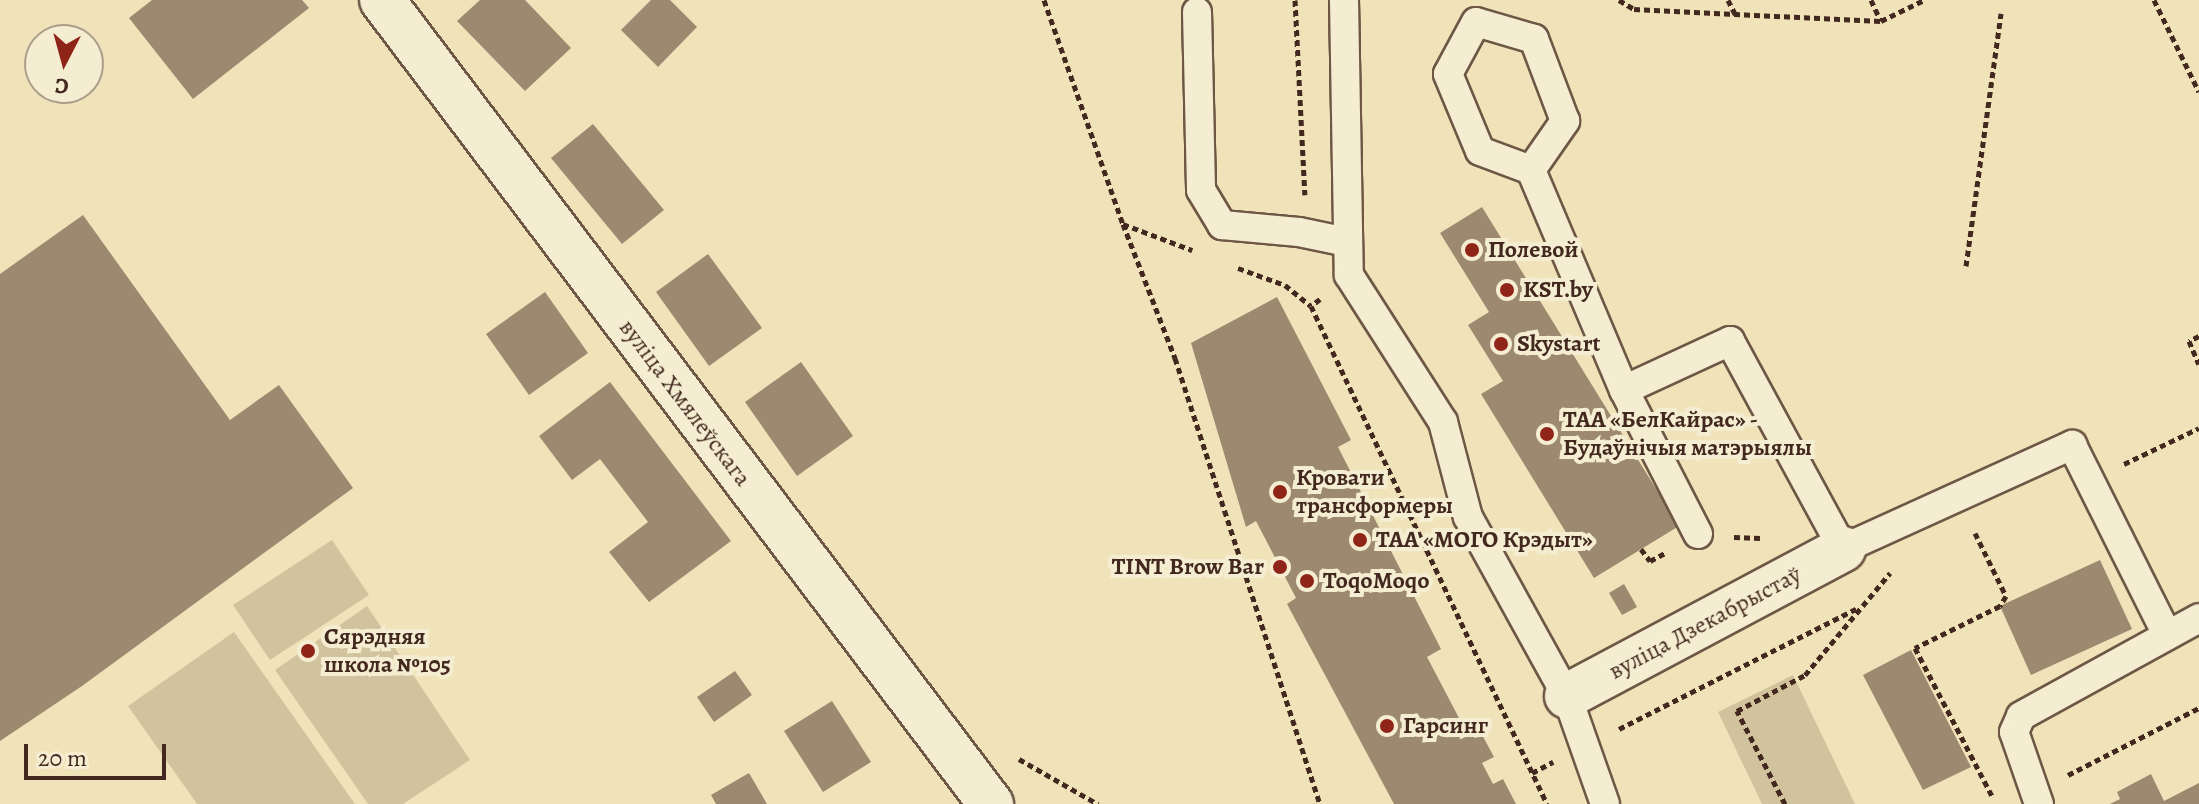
<!DOCTYPE html>
<meta charset="utf-8">
<style>
body{margin:0}
#map{position:relative;width:2199px;height:804px;overflow:hidden;background:#f0e3b9;font-family:Alegreya,serif}
div>[style]{position:absolute}
.green>*{inset:0;background:#d2c39f}
.building>*{inset:0;background:#9c896f}
.path>*{height:5px;margin-top:-2.5px;transform-origin:0;background:repeating-linear-gradient(90deg,#42281e 0 6px,transparent 0 10px)}
.roads{filter:drop-shadow(2px 0 #6e5745) drop-shadow(-2px 0 #6e5745) drop-shadow(0 2px #6e5745) drop-shadow(0 -2px #6e5745)}
.service>*{height:28px;margin:-14px;padding:0 14px;transform-origin:14px;border-radius:14px;background:#f5edd2}
.minor>*{height:44px;margin:-22px;padding:0 22px;transform-origin:22px;border-radius:22px;background:#f5edd2}
.dots>*{width:22px;height:22px;translate:-50% -50%;box-sizing:border-box;border:4px solid #f5edd2;border-radius:50%}
span{translate:-50% -50%;white-space:nowrap;text-align:center;line-height:1.15;-webkit-text-stroke:8px #f5edd2;paint-order:stroke}
.poi-label{font-size:24px;color:#42281e;font-weight:700}
.left{translate:0 -50%;text-align:left}
.right{translate:-100% -50%;text-align:right}
.street-label{font-size:24px;color:#42281e}
.north{position:absolute;left:24px;top:24px;width:80px;height:80px;box-sizing:border-box;background:#f5edd2;border:2px solid #ad9e8a;border-radius:50%;rotate:186deg;font-size:22px;font-weight:700;line-height:32px;text-align:center;color:#42281e}
.north::after{content:'';display:block;margin:auto;width:28px;height:36px;background:#8f2418;clip-path:polygon(50% 0,100% 100%,50% 72%,0 100%)}
.scale{position:absolute;left:24px;top:744px;width:142px;height:36px;box-sizing:border-box;border:4px solid #42281e;border-top:0;padding-left:10px;font-size:24px;line-height:28px;white-space:nowrap;color:#42281e;-webkit-text-stroke:6px #f5edd2;paint-order:stroke}
</style>
<div id="map">
<div class="green">
<div style="clip-path:polygon(332px 540px,369px 595px,270px 660px,233px 605px)"></div>
<div style="clip-path:polygon(367px 606px,470px 760px,403px 804px,368px 804px,275px 670px)"></div>
<div style="clip-path:polygon(234px 632px,355px 804px,197px 804px,128px 706px)"></div>
<div style="clip-path:polygon(1793px 675px,1855px 804px,1762px 804px,1718px 712px)"></div>
</div>
<div class="building">
<div style="clip-path:polygon(152px 0,302px 0,309px 8px,193px 99px,129px 18px)"></div>
<div style="clip-path:polygon(480px 0,525px 0,571px 48px,525px 91px,457px 21px)"></div>
<div style="clip-path:polygon(651px 0,670px 0,697px 27px,658px 67px,621px 30px)"></div>
<div style="clip-path:polygon(593px 124px,664px 210px,622px 244px,551px 158px)"></div>
<div style="clip-path:polygon(1482px 207px,1679px 526px,1594px 578px,1481px 394px,1503px 381px,1468px 325px,1489px 312px,1440px 233px)"></div>
<div style="clip-path:polygon(83px 215px,230px 420px,279px 385px,353px 488px,82px 686px,0 741px,0 274px)"></div>
<div style="clip-path:polygon(708px 254px,762px 328px,709px 366px,656px 292px)"></div>
<div style="clip-path:polygon(545px 292px,588px 353px,529px 395px,486px 334px)"></div>
<div style="clip-path:polygon(1277px 297px,1351px 440px,1338px 447px,1441px 649px,1427px 657px,1469px 737px,1480px 731px,1494px 757px,1482px 763px,1493px 784px,1503px 779px,1516px 804px,1394px 804px,1287px 604px,1296px 598px,1256px 521px,1246px 527px,1191px 343px)"></div>
<div style="clip-path:polygon(801px 362px,853px 436px,797px 476px,745px 402px)"></div>
<div style="clip-path:polygon(610px 382px,731px 541px,649px 602px,609px 552px,648px 522px,600px 459px,572px 480px,539px 436px)"></div>
<div style="clip-path:polygon(2100px 560px,2132px 629px,2031px 675px,2000px 606px)"></div>
<div style="clip-path:polygon(1624px 584px,1637px 607px,1622px 615px,1609px 593px)"></div>
<div style="clip-path:polygon(1911px 650px,1971px 767px,1923px 790px,1863px 675px)"></div>
<div style="clip-path:polygon(735px 671px,752px 695px,714px 722px,697px 697px)"></div>
<div style="clip-path:polygon(832px 701px,871px 762px,823px 792px,784px 731px)"></div>
<div style="clip-path:polygon(749px 773px,767px 804px,716px 804px,711px 795px)"></div>
<div style="clip-path:polygon(2151px 774px,2164px 801px,2199px 783px,2199px 804px,2110px 804px,2120px 799px,2117px 792px)"></div>
</div>
<div class="path">
<div style="left:1044px;top:0;width:238px;rotate:70.6deg"></div>
<div style="left:1123px;top:224px;width:74px;rotate:20.6deg"></div>
<div style="left:1295px;top:0;width:195px;rotate:87.1deg"></div>
<div style="left:1619px;top:0;width:17px;rotate:31deg"></div>
<div style="left:1634px;top:9px;width:247px;rotate:2.8deg"></div>
<div style="left:1881px;top:21px;width:48px;rotate:-26deg"></div>
<div style="left:1728px;top:0;width:16px;rotate:63deg"></div>
<div style="left:1871px;top:0;width:23px;rotate:65deg"></div>
<div style="left:2154px;top:0;width:102px;rotate:63.9deg"></div>
<div style="left:1123px;top:224px;width:144px;rotate:68.8deg"></div>
<div style="left:1175px;top:358px;width:469px;rotate:72deg"></div>
<div style="left:1966px;top:266px;width:255px;rotate:-82.1deg"></div>
<div style="left:1238px;top:268px;width:50px;rotate:19.9deg"></div>
<div style="left:1285px;top:285px;width:33px;rotate:39deg"></div>
<div style="left:1320px;top:299px;width:11px;rotate:142deg"></div>
<div style="left:1311px;top:306px;width:551px;rotate:64.64deg"></div>
<div style="left:2199px;top:336px;width:11px;rotate:153deg"></div>
<div style="left:2189px;top:341px;width:25px;rotate:67deg"></div>
<div style="left:2124px;top:464px;width:83px;rotate:-25.6deg"></div>
<div style="left:1975px;top:533px;width:70px;rotate:63.8deg"></div>
<div style="left:2006px;top:596px;width:12px;rotate:121deg"></div>
<div style="left:2000px;top:606px;width:95px;rotate:153.7deg"></div>
<div style="left:1915px;top:648px;width:167px;rotate:62.5deg"></div>
<div style="left:1734px;top:537px;width:26px;rotate:2deg"></div>
<div style="left:1641px;top:549px;width:15px;rotate:53deg"></div>
<div style="left:1650px;top:561px;width:17px;rotate:-28deg"></div>
<div style="left:1619px;top:729px;width:266px;rotate:-26.9deg"></div>
<div style="left:1019px;top:759px;width:91px;rotate:29.7deg"></div>
<div style="left:1532px;top:773px;width:24px;rotate:-28deg"></div>
<div style="left:2068px;top:775px;width:147px;rotate:-27.1deg"></div>
<div style="left:1785px;top:804px;width:105px;rotate:-117.3deg"></div>
<div style="left:1737px;top:711px;width:77px;rotate:-27.9deg"></div>
<div style="left:1805px;top:675px;width:133px;rotate:-50.2deg"></div>
</div>
<div class="roads">
<div class="service">
<div style="left:1344px;top:0;width:275px;rotate:89deg"></div>
<div style="left:1349px;top:275px;width:174px;rotate:57.4deg"></div>
<div style="left:1443px;top:422px;width:98px;rotate:75.3deg"></div>
<div style="left:1468px;top:517px;width:205px;rotate:61.1deg"></div>
<div style="left:1567px;top:696px;width:114px;rotate:70.6deg"></div>
<div style="left:1197px;top:12px;width:178px;rotate:88.7deg"></div>
<div style="left:1201px;top:190px;width:41px;rotate:59deg"></div>
<div style="left:1222px;top:225px;width:77px;rotate:5.2deg"></div>
<div style="left:1299px;top:232px;width:49px;rotate:11.8deg"></div>
<div style="left:1531px;top:170px;width:60px;rotate:-55.2deg"></div>
<div style="left:1565px;top:121px;width:88px;rotate:-110.7deg"></div>
<div style="left:1534px;top:39px;width:60px;rotate:-163.7deg"></div>
<div style="left:1476px;top:22px;width:59px;rotate:118.3deg"></div>
<div style="left:1448px;top:74px;width:83px;rotate:67.4deg"></div>
<div style="left:1480px;top:151px;width:54px;rotate:20.4deg"></div>
<div style="left:1531px;top:170px;width:239px;rotate:67.1deg"></div>
<div style="left:1698px;top:534px;width:162px;rotate:-117.2deg"></div>
<div style="left:1624px;top:390px;width:117px;rotate:-24.8deg"></div>
<div style="left:1730px;top:341px;width:237px;rotate:61.5deg"></div>
<div style="left:1843px;top:549px;width:252px;rotate:-24.4deg"></div>
<div style="left:2072px;top:445px;width:212px;rotate:63.4deg"></div>
<div style="left:2039px;top:804px;width:76px;rotate:-109.1deg"></div>
<div style="left:2014px;top:732px;width:17px;rotate:-66deg"></div>
<div style="left:2021px;top:716px;width:203px;rotate:-28.8deg"></div>
</div>
<div class="minor">
<div style="left:382px;top:0;width:1009px;rotate:52.86deg"></div>
<div style="left:1567px;top:696px;width:313px;rotate:-28deg"></div>
</div>
</div>
<div class="dots">
<div style="left:1472px;top:250px;background:#8f2418"></div>
<div style="left:1507px;top:290px;background:#8f2418"></div>
<div style="left:1501px;top:344px;background:#8f2418"></div>
<div style="left:1547px;top:434px;background:#8f2418"></div>
<div style="left:1280px;top:492px;background:#8f2418"></div>
<div style="left:1360px;top:540px;background:#8f2418"></div>
<div style="left:1280px;top:567px;background:#8f2418"></div>
<div style="left:1307px;top:581px;background:#8f2418"></div>
<div style="left:308px;top:651px;background:#8f2418"></div>
<div style="left:1387px;top:726px;background:#8f2418"></div>
</div>
<div class="poi-label">
<span class="left" style="left:1488px;top:250px">Полевой</span>
<span class="left" style="left:1523px;top:290px">KST.by</span>
<span class="left" style="left:1517px;top:344px">Skystart</span>
<span class="left" style="left:1563px;top:434px">ТАА «БелКайрас» -<br>Будаўнічыя матэрыялы</span>
<span class="left" style="left:1296px;top:492px">Кровати<br>трансформеры</span>
<span class="left" style="left:1376px;top:540px">ТАА «МОГО Крэдыт»</span>
<span class="right" style="left:1264px;top:567px">TINT Brow Bar</span>
<span class="left" style="left:1323px;top:581px">ToqoMoqo</span>
<span class="left" style="left:324px;top:651px">Сярэдняя<br>школа №105</span>
<span class="left" style="left:1403px;top:726px">Гарсинг</span>
</div>
<div class="street-label">
<span style="left:685px;top:403px;rotate:53deg">вуліца Хмялеўскага</span>
<span style="left:1705px;top:623px;rotate:-28deg">вуліца Дзекабрыстаў</span>
</div>
<div class="north">С</div>
<div class="scale">20 m</div>
</div>
